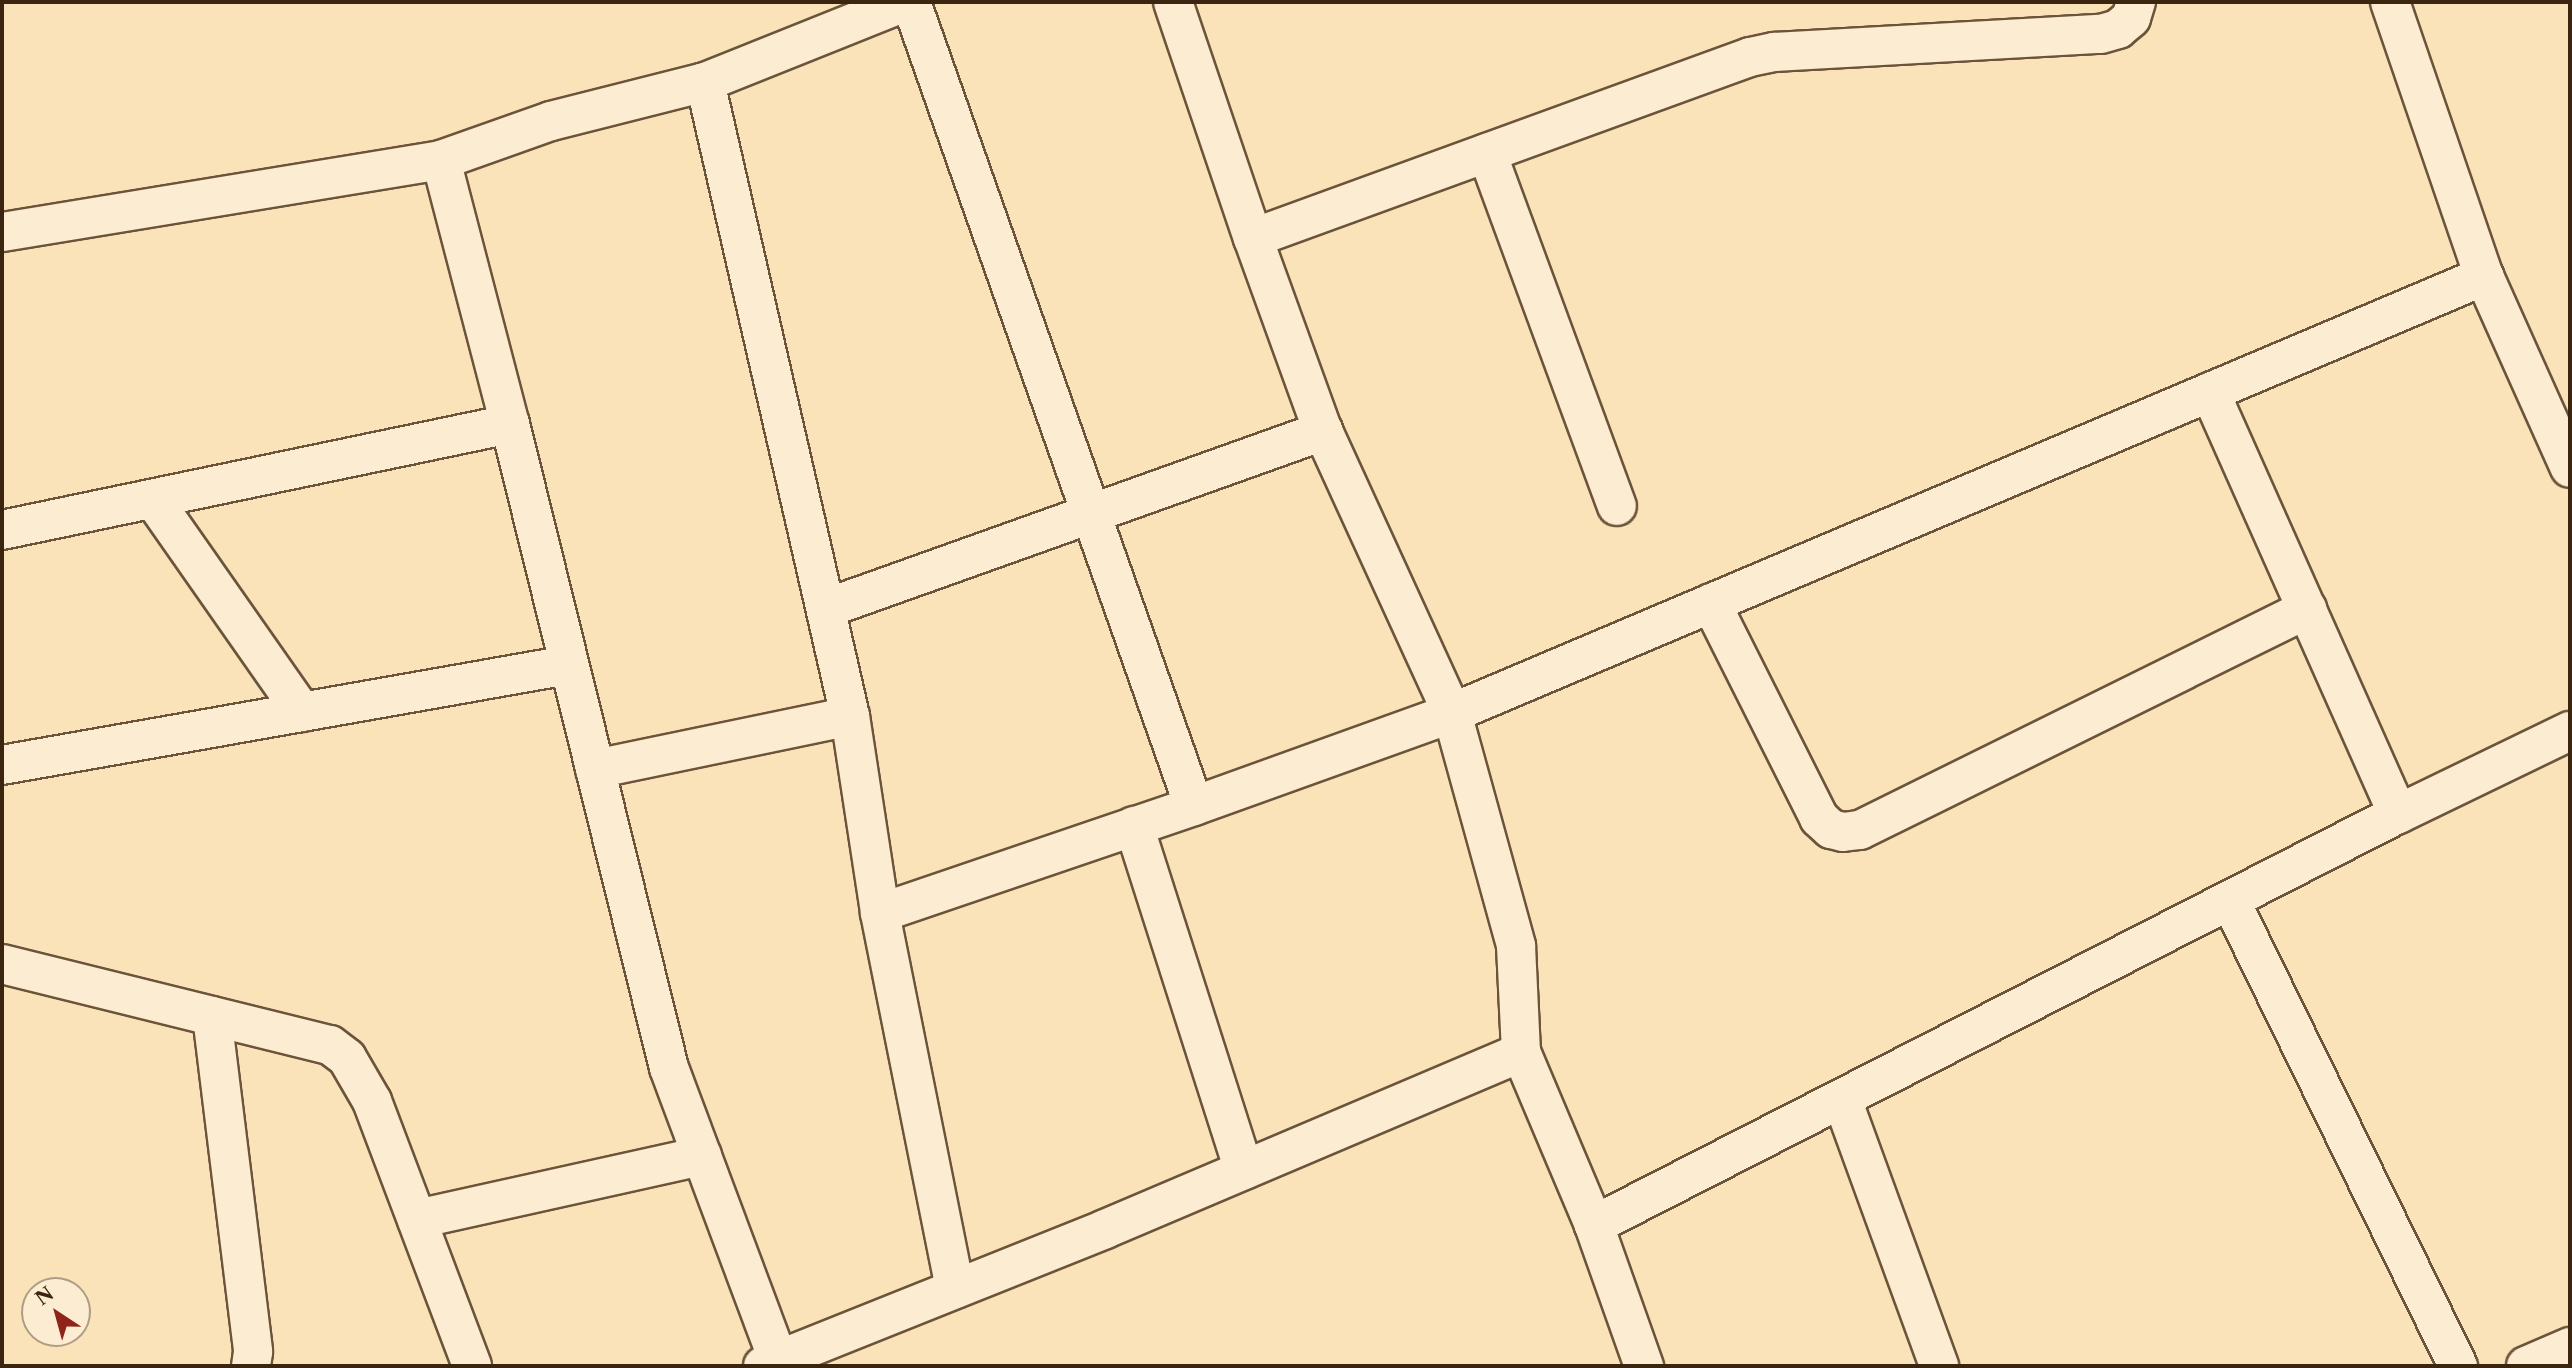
<!DOCTYPE html>
<style>
body{margin:0}
#map{position:relative;width:2572px;height:1368px;overflow:hidden;background:#fae2b9;font-family:"Libre Caslon Text",serif}
div>[style]{position:absolute}
.roads{filter:drop-shadow(2px 0 #6b543a) drop-shadow(-2px 0 #6b543a) drop-shadow(0 2px #6b543a) drop-shadow(0 -2px #6b543a)}
.street>*{height:38px;margin:-19px;padding:0 19px;transform-origin:19px;border-radius:19px;background:#fcecd2}
span{translate:-50% -50%;white-space:nowrap;text-align:center;line-height:1.15;-webkit-text-stroke:7px #fcecd2;paint-order:stroke}
.frame{position:absolute;inset:0;border:4px solid #3b2510;pointer-events:none}
.north{position:absolute;left:21px;top:1277px;width:70px;height:70px;box-sizing:border-box;background:#fcecd2;border:2px solid #af9c84;border-radius:50%;rotate:324deg;font-size:19px;font-weight:700;line-height:28px;text-align:center;color:#3b2510}
.north::after{content:'';display:block;margin:auto;width:24px;height:32px;background:#8f2418;clip-path:polygon(50% 0,100% 100%,50% 72%,0 100%)}
</style>
<div id="map">
<div class="roads">
<div class="street">
<div style="left:911px;top:2px;width:852px;rotate:70.61deg"></div>
<div style="left:1173px;top:2px;width:249px;rotate:71.3deg"></div>
<div style="left:1253px;top:238px;width:205px;rotate:70.1deg"></div>
<div style="left:1323px;top:431px;width:310px;rotate:65.4deg"></div>
<div style="left:1452px;top:713px;width:242px;rotate:74.6deg"></div>
<div style="left:1516px;top:946px;width:106px;rotate:87.3deg"></div>
<div style="left:1521px;top:1052px;width:188px;rotate:67.1deg"></div>
<div style="left:1594px;top:1225px;width:150px;rotate:70.5deg"></div>
<div style="left:2390px;top:2px;width:290px;rotate:71.1deg"></div>
<div style="left:2484px;top:276px;width:210px;rotate:65.9deg"></div>
<div style="left:705px;top:82px;width:650px;rotate:77.12deg"></div>
<div style="left:850px;top:716px;width:199px;rotate:81.3deg"></div>
<div style="left:880px;top:913px;width:383px;rotate:78.7deg"></div>
<div style="left:1487px;top:153px;width:376px;rotate:69.8deg"></div>
<div style="left:441px;top:160px;width:273px;rotate:75.4deg"></div>
<div style="left:510px;top:424px;width:663px;rotate:76.13deg"></div>
<div style="left:669px;top:1068px;width:312px;rotate:69.5deg"></div>
<div style="left:2px;top:232px;width:445px;rotate:-9.3deg"></div>
<div style="left:441px;top:160px;width:117px;rotate:-19.5deg"></div>
<div style="left:551px;top:121px;width:159px;rotate:-14.2deg"></div>
<div style="left:705px;top:82px;width:215px;rotate:-21.8deg"></div>
<div style="left:1253px;top:238px;width:529px;rotate:-20.01deg"></div>
<div style="left:1750px;top:57px;width:25px;rotate:-12deg"></div>
<div style="left:1774px;top:52px;width:327px;rotate:-3.2deg"></div>
<div style="left:2101px;top:34px;width:18px;rotate:-16deg"></div>
<div style="left:2118px;top:29px;width:17px;rotate:-40deg"></div>
<div style="left:2131px;top:18px;width:17px;rotate:-73deg"></div>
<div style="left:2210px;top:392px;width:462px;rotate:66deg"></div>
<div style="left:153px;top:499px;width:260px;rotate:55deg"></div>
<div style="left:2px;top:530px;width:519px;rotate:-11.79deg"></div>
<div style="left:1711px;top:603px;width:241px;rotate:63.3deg"></div>
<div style="left:1819px;top:818px;width:16px;rotate:43deg"></div>
<div style="left:1831px;top:829px;width:12px;rotate:14deg"></div>
<div style="left:1843px;top:832px;width:17px;rotate:-7deg"></div>
<div style="left:1860px;top:830px;width:499px;rotate:-26.3deg"></div>
<div style="left:827px;top:608px;width:527px;rotate:-19.64deg"></div>
<div style="left:2px;top:765px;width:575px;rotate:-10.02deg"></div>
<div style="left:595px;top:769px;width:260px;rotate:-11.7deg"></div>
<div style="left:1134px;top:826px;width:361px;rotate:72.3deg"></div>
<div style="left:2230px;top:900px;width:519px;rotate:63.93deg"></div>
<div style="left:880px;top:913px;width:332px;rotate:-18.8deg"></div>
<div style="left:1194px;top:806px;width:274px;rotate:-19.8deg"></div>
<div style="left:1452px;top:713px;width:1121px;rotate:-22.95deg"></div>
<div style="left:2px;top:964px;width:338px;rotate:13.9deg"></div>
<div style="left:330px;top:1045px;width:21px;rotate:37deg"></div>
<div style="left:347px;top:1058px;width:50px;rotate:59.8deg"></div>
<div style="left:372px;top:1101px;width:283px;rotate:69.3deg"></div>
<div style="left:212px;top:1016px;width:338px;rotate:83deg"></div>
<div style="left:253px;top:1352px;width:14px;rotate:98deg"></div>
<div style="left:1842px;top:1099px;width:284px;rotate:70deg"></div>
<div style="left:417px;top:1219px;width:292px;rotate:-12.5deg"></div>
<div style="left:1594px;top:1225px;width:903px;rotate:-27.08deg"></div>
<div style="left:2398px;top:814px;width:191px;rotate:-25.8deg"></div>
<div style="left:763px;top:1366px;width:368px;rotate:-21.8deg"></div>
<div style="left:1105px;top:1229px;width:452px;rotate:-23deg"></div>
<div style="left:2526px;top:1366px;width:48px;rotate:-23.4deg"></div>
</div>
</div>
<div class="frame"></div>
<div class="north">N</div>
</div>
